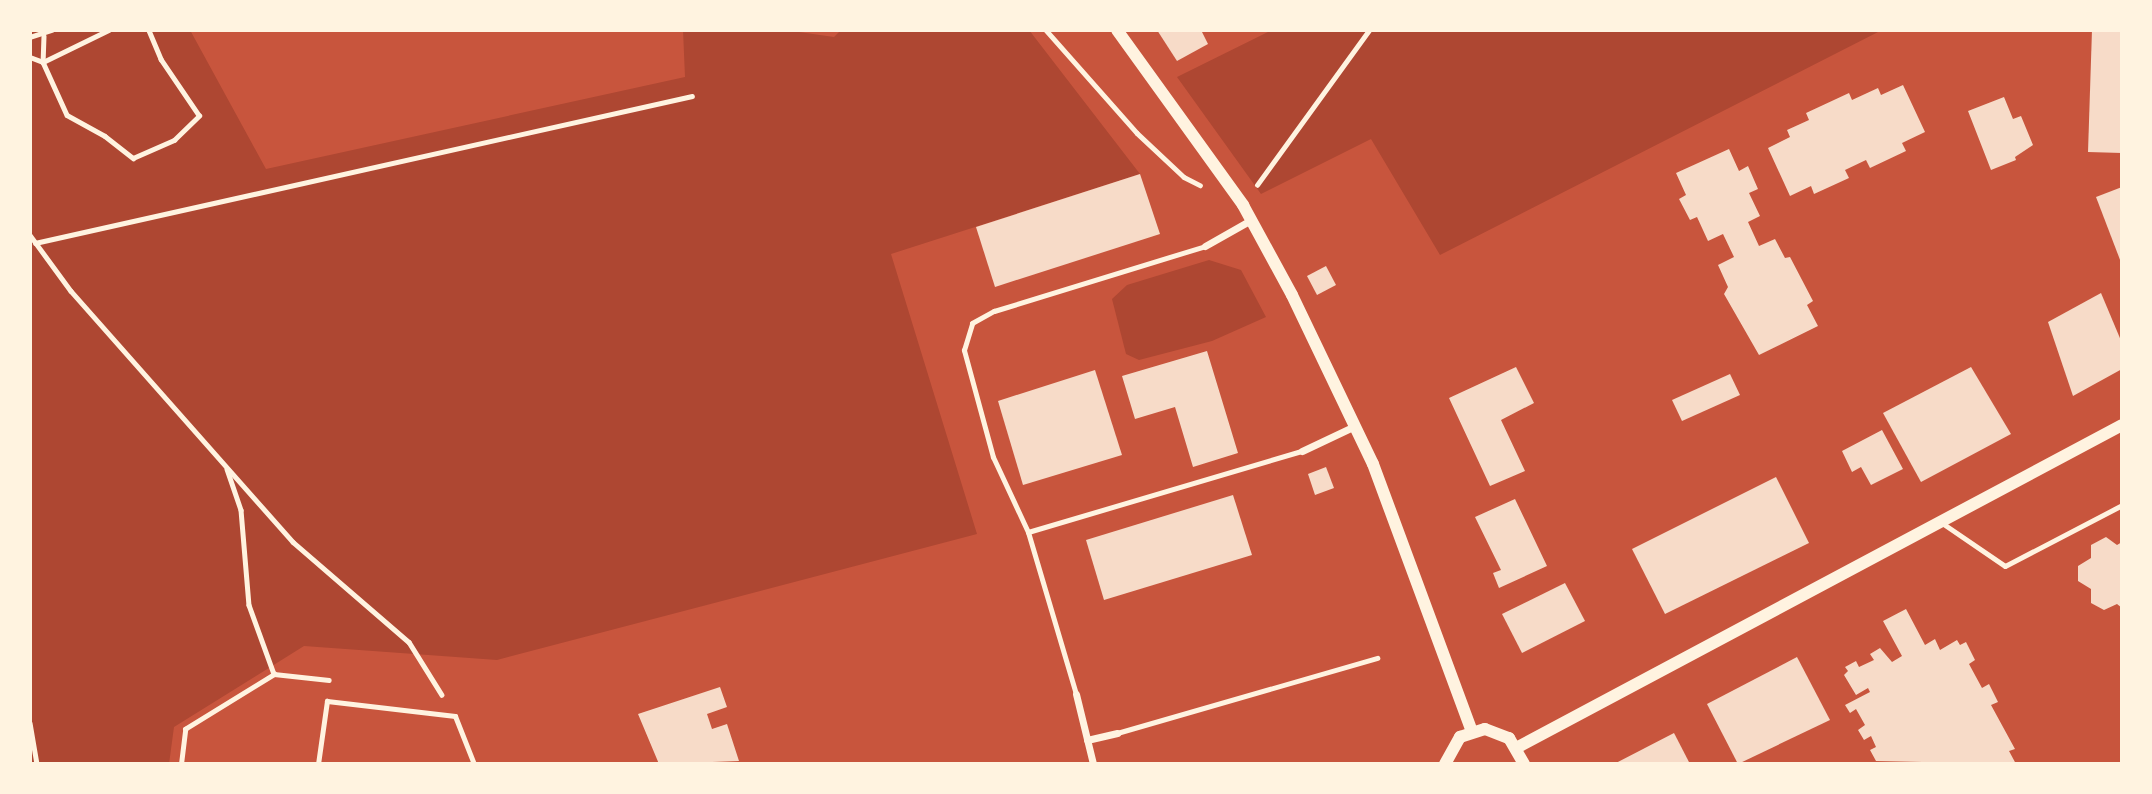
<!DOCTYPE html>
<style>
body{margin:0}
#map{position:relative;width:2152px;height:794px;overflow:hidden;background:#c8553d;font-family:Figtree,sans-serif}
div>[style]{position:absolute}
.green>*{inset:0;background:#ae4732}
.building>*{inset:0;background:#f7dbc8}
.path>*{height:4.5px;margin:-2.25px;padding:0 2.25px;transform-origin:2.25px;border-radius:2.25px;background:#fff3e0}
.service>*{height:5px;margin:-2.5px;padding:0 2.5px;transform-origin:2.5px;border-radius:2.5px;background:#fff3e0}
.minor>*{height:7px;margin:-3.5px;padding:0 3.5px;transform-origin:3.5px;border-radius:3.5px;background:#fff3e0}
.tertiary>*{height:12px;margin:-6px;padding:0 6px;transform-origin:6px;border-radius:6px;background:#fff3e0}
span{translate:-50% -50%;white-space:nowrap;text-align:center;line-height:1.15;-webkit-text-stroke:5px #fff3e0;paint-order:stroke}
.frame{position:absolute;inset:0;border:32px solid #fff3e0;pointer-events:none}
</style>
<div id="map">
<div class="green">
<div style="clip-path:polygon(30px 30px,190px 30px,266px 169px,685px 77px,683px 30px,785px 30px,834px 37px,841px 30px,1029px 30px,1140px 174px,891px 254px,977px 534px,497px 660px,304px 646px,174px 727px,169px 764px,30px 764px)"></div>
<div style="clip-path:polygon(1272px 30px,1882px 30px,1440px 255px,1371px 139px,1261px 194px,1177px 77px)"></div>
<div style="clip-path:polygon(1209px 260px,1241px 270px,1266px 317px,1212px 341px,1139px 360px,1126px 354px,1112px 299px,1127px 285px)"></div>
</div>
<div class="building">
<div style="clip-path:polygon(1157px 30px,1201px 30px,1208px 44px,1177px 61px)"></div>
<div style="clip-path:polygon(2092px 30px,2122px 30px,2122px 153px,2088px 152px)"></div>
<div style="clip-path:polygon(1903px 85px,1925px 132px,1902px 143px,1906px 151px,1870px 168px,1866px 160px,1845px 170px,1849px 178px,1814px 194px,1811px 186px,1790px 196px,1768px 148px,1790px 137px,1787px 130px,1809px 120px,1806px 113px,1849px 93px,1852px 100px,1878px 88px,1881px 95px)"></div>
<div style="clip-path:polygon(2004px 97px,2013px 119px,2021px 116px,2033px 145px,2015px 157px,2016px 160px,1991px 170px,1968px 111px)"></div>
<div style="clip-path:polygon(1729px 149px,1739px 171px,1748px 166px,1758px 189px,1749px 193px,1760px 216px,1748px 222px,1759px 246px,1775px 239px,1785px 258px,1790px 257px,1813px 301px,1807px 305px,1818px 326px,1759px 355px,1724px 294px,1728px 287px,1718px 265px,1734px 257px,1723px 234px,1708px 241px,1697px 217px,1690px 220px,1679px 199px,1686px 195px,1676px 173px)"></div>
<div style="clip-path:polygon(1140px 174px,1160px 234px,995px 287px,976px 227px)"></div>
<div style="clip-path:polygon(2122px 187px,2122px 265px,2096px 197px)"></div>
<div style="clip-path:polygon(1326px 266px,1336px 285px,1317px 295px,1307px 276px)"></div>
<div style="clip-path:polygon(2101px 293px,2122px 343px,2122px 369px,2073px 396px,2048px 322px)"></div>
<div style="clip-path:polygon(1207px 351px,1238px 453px,1193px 467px,1175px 407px,1135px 419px,1122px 376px)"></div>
<div style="clip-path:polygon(1516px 367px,1534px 403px,1501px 420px,1525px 471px,1490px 486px,1449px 398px)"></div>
<div style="clip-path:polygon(1971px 367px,2011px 434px,1921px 482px,1883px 413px)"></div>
<div style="clip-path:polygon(1095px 370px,1122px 455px,1023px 485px,998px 401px)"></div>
<div style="clip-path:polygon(1730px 374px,1740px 395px,1682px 421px,1672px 400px)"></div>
<div style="clip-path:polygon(1882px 430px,1903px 469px,1871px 485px,1861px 467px,1852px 472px,1842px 451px)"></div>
<div style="clip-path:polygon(1326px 467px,1334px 488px,1315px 495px,1308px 474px)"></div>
<div style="clip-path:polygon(1776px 477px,1809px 543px,1665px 614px,1632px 549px)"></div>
<div style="clip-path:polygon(1233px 495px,1252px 555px,1104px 600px,1086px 540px)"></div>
<div style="clip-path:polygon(1515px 499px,1547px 566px,1499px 588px,1493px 573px,1501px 570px,1475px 517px)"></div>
<div style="clip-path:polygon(2106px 537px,2117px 545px,2122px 542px,2122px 608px,2117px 604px,2104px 610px,2091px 603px,2091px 589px,2078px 581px,2078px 566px,2091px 558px,2091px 545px)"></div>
<div style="clip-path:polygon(1565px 583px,1585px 621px,1522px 653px,1502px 614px)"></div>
<div style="clip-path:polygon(1906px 609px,1925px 645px,1935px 639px,1940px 650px,1957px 640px,1960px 645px,1966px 642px,1975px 660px,1969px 664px,1982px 688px,1989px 684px,1998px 702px,1991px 705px,2015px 749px,2009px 751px,2016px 764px,1876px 761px,1870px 750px,1876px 747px,1871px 736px,1864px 740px,1858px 730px,1865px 725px,1856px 709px,1850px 713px,1845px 705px,1870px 692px,1868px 688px,1856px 695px,1844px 675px,1848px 671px,1845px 667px,1856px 661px,1859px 667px,1874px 660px,1870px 654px,1880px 648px,1892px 662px,1902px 656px,1883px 621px)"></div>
<div style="clip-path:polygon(1797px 657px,1830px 720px,1738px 764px,1707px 704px)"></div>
<div style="clip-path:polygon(720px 687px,727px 707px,707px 714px,712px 729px,727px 724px,739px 761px,659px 764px,638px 714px)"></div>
<div style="clip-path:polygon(1674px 733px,1690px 764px,1614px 764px)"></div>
</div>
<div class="path">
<div style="left:1046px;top:30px;width:137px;rotate:48.5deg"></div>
<div style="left:1137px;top:133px;width:64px;rotate:43.1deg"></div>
<div style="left:1184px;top:177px;width:18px;rotate:27deg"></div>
<div style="left:44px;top:36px;width:26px;rotate:92deg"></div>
<div style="left:43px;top:62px;width:58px;rotate:65.6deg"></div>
<div style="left:67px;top:115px;width:43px;rotate:28.9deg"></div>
<div style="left:105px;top:136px;width:36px;rotate:38deg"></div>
<div style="left:133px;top:158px;width:45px;rotate:-23.7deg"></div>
<div style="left:174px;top:140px;width:35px;rotate:-44deg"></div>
<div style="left:199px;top:116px;width:68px;rotate:-124.2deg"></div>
<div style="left:161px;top:60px;width:33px;rotate:-113deg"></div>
<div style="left:30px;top:37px;width:23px;rotate:-18deg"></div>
<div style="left:30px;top:57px;width:14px;rotate:21deg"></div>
<div style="left:43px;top:62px;width:73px;rotate:-25.9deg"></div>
<div style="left:1257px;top:185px;width:191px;rotate:-54.1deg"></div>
<div style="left:30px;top:235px;width:69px;rotate:53.8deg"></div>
<div style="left:71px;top:291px;width:335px;rotate:48.5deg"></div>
<div style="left:293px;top:542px;width:153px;rotate:40.8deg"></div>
<div style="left:409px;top:642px;width:62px;rotate:58.1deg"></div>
<div style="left:35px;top:243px;width:673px;rotate:-12.61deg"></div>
<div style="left:227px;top:469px;width:43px;rotate:71.1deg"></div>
<div style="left:241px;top:510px;width:95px;rotate:85.2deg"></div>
<div style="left:249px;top:605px;width:73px;rotate:70.1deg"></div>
<div style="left:30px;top:723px;width:42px;rotate:80.3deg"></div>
<div style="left:181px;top:764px;width:35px;rotate:-83deg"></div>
<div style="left:185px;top:729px;width:105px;rotate:-31.7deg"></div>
<div style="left:274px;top:674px;width:55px;rotate:6.2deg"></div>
</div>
<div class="service">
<div style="left:1942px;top:523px;width:76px;rotate:34.3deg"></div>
<div style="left:2005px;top:566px;width:132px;rotate:-27.5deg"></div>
<div style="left:1028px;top:532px;width:286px;rotate:-16.5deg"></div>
<div style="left:1076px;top:694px;width:169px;rotate:-106.5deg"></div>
<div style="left:1028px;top:532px;width:83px;rotate:-115deg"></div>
<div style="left:993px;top:457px;width:111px;rotate:-105.2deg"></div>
<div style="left:964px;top:350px;width:28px;rotate:-73deg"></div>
<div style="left:972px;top:323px;width:25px;rotate:-29deg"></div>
<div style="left:994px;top:311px;width:221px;rotate:-17.1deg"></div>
<div style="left:1117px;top:733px;width:271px;rotate:-16.1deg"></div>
<div style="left:318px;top:764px;width:64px;rotate:-81.9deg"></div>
<div style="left:327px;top:701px;width:129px;rotate:6.7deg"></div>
<div style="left:455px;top:716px;width:52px;rotate:68.4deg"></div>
</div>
<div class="minor">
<div style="left:1205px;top:246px;width:53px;rotate:-29.5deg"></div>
<div style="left:1302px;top:451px;width:59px;rotate:-25.3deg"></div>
<div style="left:1076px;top:694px;width:72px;rotate:76.3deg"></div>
<div style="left:1087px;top:740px;width:31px;rotate:-13deg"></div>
</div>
<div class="tertiary">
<div style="left:1117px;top:30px;width:216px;rotate:54.2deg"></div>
<div style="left:1243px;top:205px;width:102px;rotate:61.4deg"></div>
<div style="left:1292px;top:295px;width:187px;rotate:64.4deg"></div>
<div style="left:1373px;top:464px;width:285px;rotate:69.7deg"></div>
<div style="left:1518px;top:747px;width:684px;rotate:-28.06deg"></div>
<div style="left:1445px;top:764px;width:31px;rotate:-61deg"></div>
<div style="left:1460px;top:737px;width:26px;rotate:-18deg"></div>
<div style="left:1485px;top:729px;width:26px;rotate:21deg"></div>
<div style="left:1509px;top:738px;width:30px;rotate:60deg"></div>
</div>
<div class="frame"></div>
</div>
